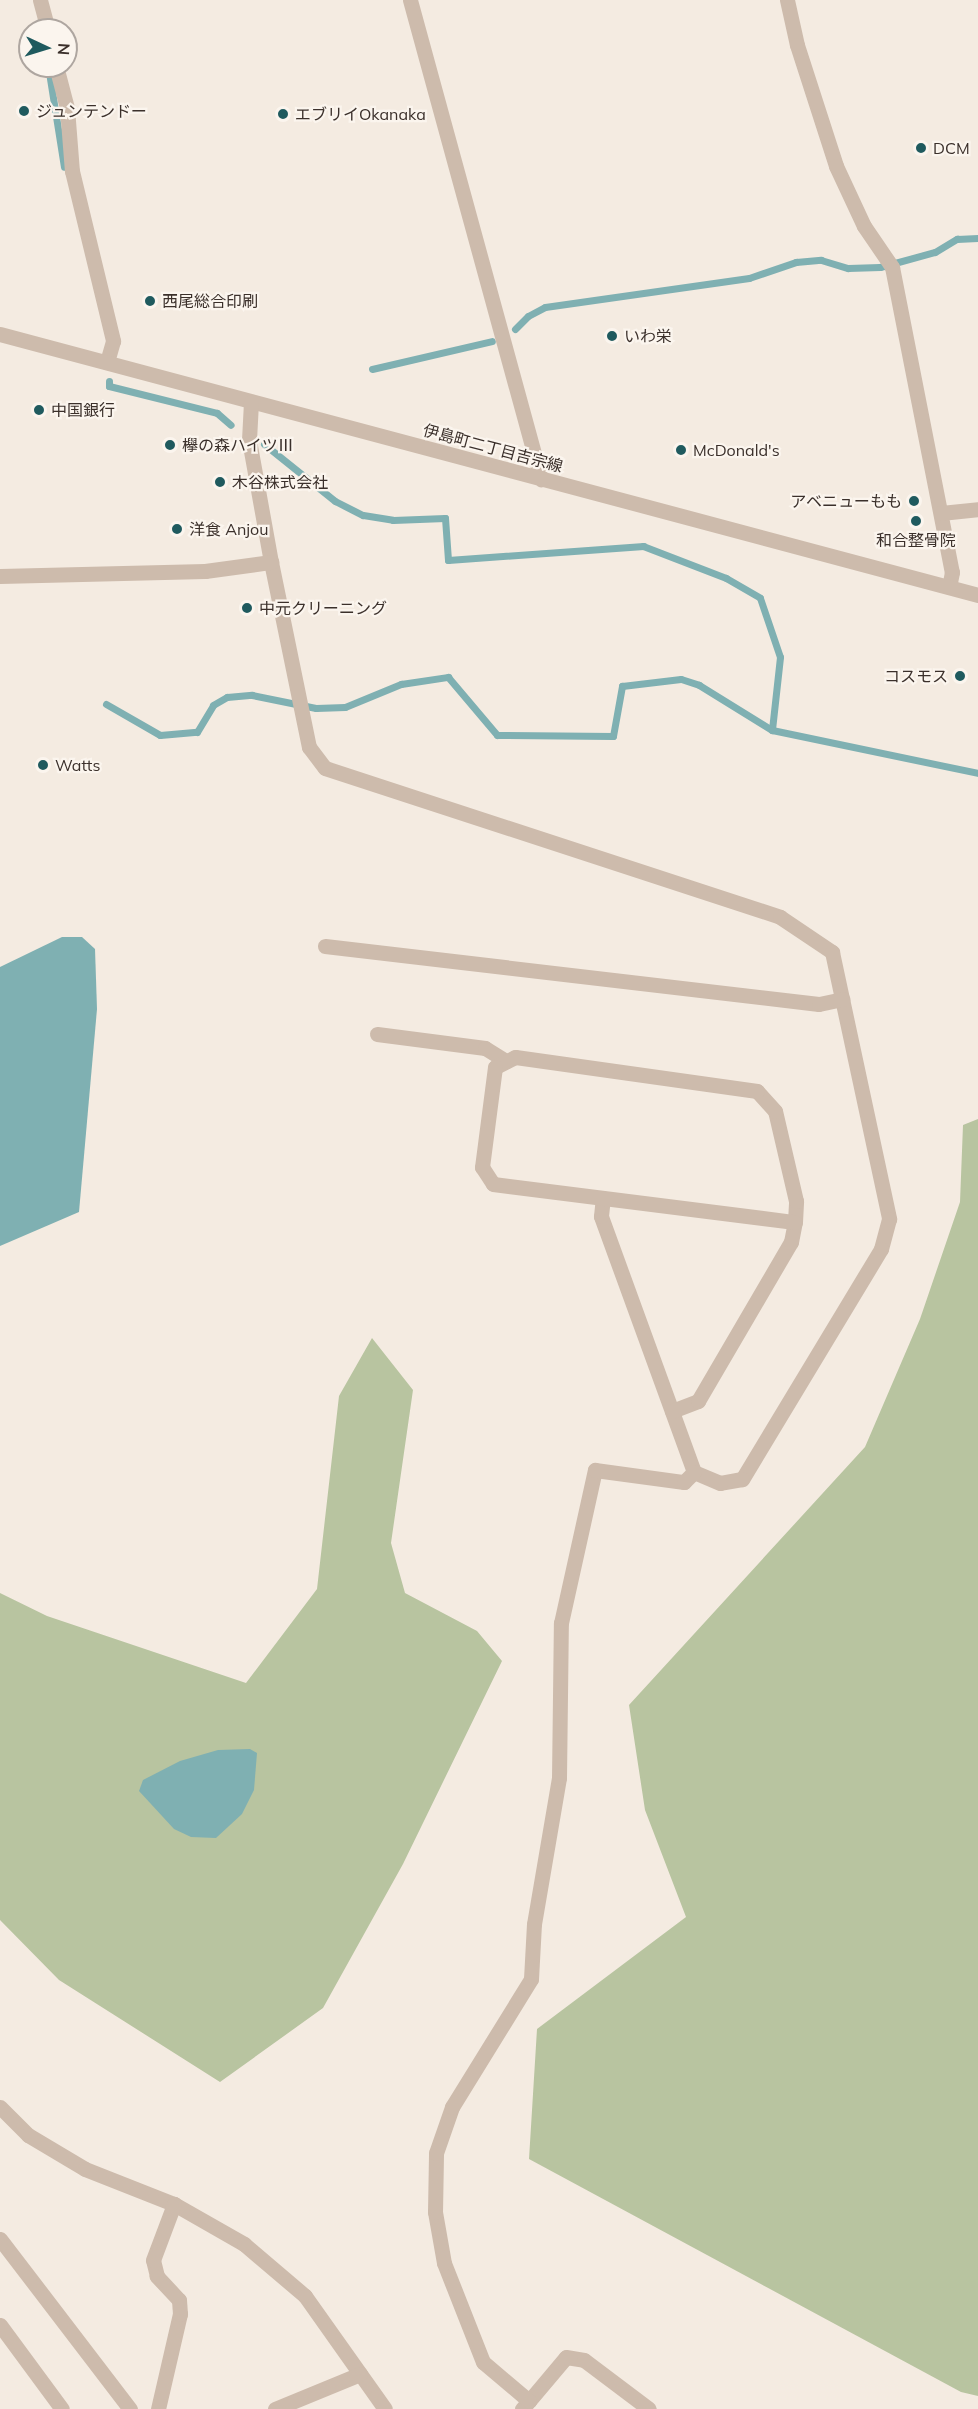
<!DOCTYPE html>
<meta charset="utf-8">
<style>
body{margin:0}
#map{position:relative;width:978px;height:2409px;overflow:hidden;background:#f4ebe1;font-family:Mulish,"Noto Sans JP",sans-serif}
div>[style]{position:absolute}
.green>*{inset:0;background:#b8c4a0}
.water>*{inset:0;background:#7fb0b2}
.stream>*{height:7px;margin:-3.5px;padding:0 3.5px;transform-origin:3.5px;border-radius:3.5px;background:#7fb0b2}
.minor>*{height:15px;margin:-7.5px;padding:0 7.5px;transform-origin:7.5px;border-radius:7.5px;background:#cdbbac}
.dots>*{width:16px;height:16px;translate:-50% -50%;box-sizing:border-box;border:3px solid #fbf5ee;border-radius:50%}
span{translate:-50% -50%;white-space:nowrap;text-align:center;line-height:1.15;-webkit-text-stroke:4.5px #fbf5ee;paint-order:stroke}
.poi-label{font-size:16px;color:#3b302b}
.left{translate:0 -50%;text-align:left}
.right{translate:-100% -50%;text-align:right}
.street-label{font-size:16px;color:#3b302b}
.north{position:absolute;left:18px;top:18px;width:60px;height:60px;box-sizing:border-box;background:#fbf5ee;border:2px solid #aea6a0;border-radius:50%;rotate:94deg;font-size:16px;font-weight:700;line-height:24px;text-align:center;color:#3b302b}
.north::after{content:'';display:block;margin:auto;width:21px;height:27px;background:#1f5a5e;clip-path:polygon(50% 0,100% 100%,50% 72%,0 100%)}
</style>
<div id="map">
<div class="green">
<div style="clip-path:polygon(978px 1119px,978px 2396px,961px 2392px,529px 2159px,537px 2029px,686px 1917px,645px 1810px,629px 1705px,865px 1447px,920px 1319px,960px 1202px,963px 1125px)"></div>
<div style="clip-path:polygon(372px 1338px,413px 1390px,391px 1543px,405px 1593px,477px 1631px,502px 1661px,403px 1864px,323px 2008px,220px 2082px,59px 1980px,0 1920px,0 1593px,47px 1616px,246px 1683px,317px 1589px,339px 1396px)"></div>
</div>
<div class="water">
<div style="clip-path:polygon(62px 937px,82px 937px,95px 949px,97px 1009px,79px 1212px,0 1246px,0 967px)"></div>
<div style="clip-path:polygon(250px 1749px,257px 1753px,254px 1790px,242px 1814px,216px 1838px,191px 1837px,174px 1829px,139px 1791px,143px 1780px,180px 1761px,218px 1750px)"></div>
</div>
<div class="stream">
<div style="left:48px;top:66px;width:102px;rotate:81deg"></div>
<div style="left:515px;top:329px;width:18px;rotate:-45deg"></div>
<div style="left:528px;top:316px;width:19px;rotate:-28deg"></div>
<div style="left:545px;top:307px;width:206px;rotate:-8.1deg"></div>
<div style="left:749px;top:278px;width:50px;rotate:-18.8deg"></div>
<div style="left:796px;top:262px;width:25px;rotate:-5deg"></div>
<div style="left:821px;top:260px;width:28px;rotate:17deg"></div>
<div style="left:848px;top:268px;width:32px;rotate:-2deg"></div>
<div style="left:880px;top:267px;width:57px;rotate:-15.3deg"></div>
<div style="left:935px;top:252px;width:26px;rotate:-31deg"></div>
<div style="left:957px;top:239px;width:21px;rotate:-3deg"></div>
<div style="left:372px;top:369px;width:123px;rotate:-13.1deg"></div>
<div style="left:109px;top:381px;width:5px;rotate:90deg"></div>
<div style="left:109px;top:386px;width:111px;rotate:14deg"></div>
<div style="left:217px;top:413px;width:18px;rotate:41deg"></div>
<div style="left:264px;top:444px;width:91px;rotate:38.8deg"></div>
<div style="left:335px;top:501px;width:31px;rotate:27deg"></div>
<div style="left:363px;top:515px;width:30px;rotate:9deg"></div>
<div style="left:393px;top:520px;width:52px;rotate:-2.2deg"></div>
<div style="left:445px;top:518px;width:42px;rotate:85.9deg"></div>
<div style="left:448px;top:560px;width:196px;rotate:-4.1deg"></div>
<div style="left:643px;top:546px;width:89px;rotate:21.1deg"></div>
<div style="left:726px;top:578px;width:39px;rotate:30deg"></div>
<div style="left:760px;top:598px;width:62px;rotate:71.3deg"></div>
<div style="left:780px;top:657px;width:73px;rotate:96.3deg"></div>
<div style="left:106px;top:704px;width:62px;rotate:29.9deg"></div>
<div style="left:160px;top:735px;width:37px;rotate:-5deg"></div>
<div style="left:197px;top:732px;width:31px;rotate:-59deg"></div>
<div style="left:213px;top:705px;width:16px;rotate:-30deg"></div>
<div style="left:227px;top:697px;width:25px;rotate:-5deg"></div>
<div style="left:252px;top:695px;width:65px;rotate:11.5deg"></div>
<div style="left:316px;top:708px;width:29px;rotate:-2deg"></div>
<div style="left:345px;top:707px;width:61px;rotate:-22.3deg"></div>
<div style="left:401px;top:684px;width:48px;rotate:-8.5deg"></div>
<div style="left:448px;top:677px;width:76px;rotate:49.8deg"></div>
<div style="left:497px;top:735px;width:116px;rotate:0.5deg"></div>
<div style="left:613px;top:736px;width:51px;rotate:-79.8deg"></div>
<div style="left:622px;top:686px;width:59px;rotate:-6.8deg"></div>
<div style="left:681px;top:679px;width:19px;rotate:18deg"></div>
<div style="left:699px;top:685px;width:86px;rotate:31.7deg"></div>
<div style="left:772px;top:730px;width:210px;rotate:11.8deg"></div>
</div>
<div class="minor">
<div style="left:40px;top:0;width:31px;rotate:75deg"></div>
<div style="left:410px;top:0;width:497px;rotate:74.7deg"></div>
<div style="left:787px;top:0;width:46px;rotate:77.5deg"></div>
<div style="left:797px;top:45px;width:127px;rotate:72.1deg"></div>
<div style="left:836px;top:166px;width:66px;rotate:65deg"></div>
<div style="left:864px;top:226px;width:50px;rotate:55.7deg"></div>
<div style="left:892px;top:267px;width:311px;rotate:78.9deg"></div>
<div style="left:952px;top:572px;width:15px;rotate:101deg"></div>
<div style="left:56px;top:66px;width:43px;rotate:75.3deg"></div>
<div style="left:67px;top:108px;width:63px;rotate:85.5deg"></div>
<div style="left:72px;top:171px;width:175px;rotate:76.4deg"></div>
<div style="left:113px;top:341px;width:22px;rotate:106deg"></div>
<div style="left:0;top:334px;width:1012px;rotate:14.94deg"></div>
<div style="left:251px;top:402px;width:38px;rotate:93deg"></div>
<div style="left:249px;top:440px;width:124px;rotate:79.8deg"></div>
<div style="left:271px;top:562px;width:189px;rotate:78.4deg"></div>
<div style="left:309px;top:747px;width:26px;rotate:53deg"></div>
<div style="left:325px;top:768px;width:479px;rotate:18.1deg"></div>
<div style="left:780px;top:917px;width:63px;rotate:33.9deg"></div>
<div style="left:832px;top:952px;width:273px;rotate:77.9deg"></div>
<div style="left:889px;top:1219px;width:31px;rotate:105deg"></div>
<div style="left:881px;top:1249px;width:269px;rotate:121.1deg"></div>
<div style="left:742px;top:1479px;width:22px;rotate:170deg"></div>
<div style="left:720px;top:1483px;width:28px;rotate:-157deg"></div>
<div style="left:694px;top:1472px;width:272px;rotate:-110deg"></div>
<div style="left:601px;top:1216px;width:18px;rotate:-84deg"></div>
<div style="left:941px;top:513px;width:37px;rotate:-6deg"></div>
<div style="left:0;top:576px;width:205px;rotate:-1.4deg"></div>
<div style="left:205px;top:571px;width:67px;rotate:-7.8deg"></div>
<div style="left:325px;top:946px;width:497px;rotate:6.7deg"></div>
<div style="left:819px;top:1004px;width:24px;rotate:-12deg"></div>
<div style="left:377px;top:1034px;width:109px;rotate:7.4deg"></div>
<div style="left:485px;top:1048px;width:25px;rotate:32deg"></div>
<div style="left:672px;top:1411px;width:28px;rotate:-21deg"></div>
<div style="left:698px;top:1401px;width:184px;rotate:-59.7deg"></div>
<div style="left:791px;top:1242px;width:20px;rotate:-79deg"></div>
<div style="left:795px;top:1222px;width:21px;rotate:-87deg"></div>
<div style="left:796px;top:1201px;width:92px;rotate:-103.1deg"></div>
<div style="left:775px;top:1111px;width:27px;rotate:-132deg"></div>
<div style="left:757px;top:1091px;width:244px;rotate:-172deg"></div>
<div style="left:515px;top:1057px;width:22px;rotate:153deg"></div>
<div style="left:495px;top:1067px;width:101px;rotate:97.4deg"></div>
<div style="left:482px;top:1167px;width:20px;rotate:57deg"></div>
<div style="left:493px;top:1184px;width:304px;rotate:7.2deg"></div>
<div style="left:0;top:2107px;width:40px;rotate:45deg"></div>
<div style="left:28px;top:2135px;width:66px;rotate:30.8deg"></div>
<div style="left:85px;top:2169px;width:96px;rotate:21.5deg"></div>
<div style="left:174px;top:2204px;width:81px;rotate:29.7deg"></div>
<div style="left:244px;top:2244px;width:80px;rotate:40.4deg"></div>
<div style="left:305px;top:2296px;width:138px;rotate:54.7deg"></div>
<div style="left:0;top:2239px;width:214px;rotate:52.6deg"></div>
<div style="left:0;top:2325px;width:104px;rotate:53.6deg"></div>
<div style="left:529px;top:2401px;width:57px;rotate:-49.9deg"></div>
<div style="left:566px;top:2357px;width:18px;rotate:9deg"></div>
<div style="left:584px;top:2360px;width:81px;rotate:37deg"></div>
<div style="left:158px;top:2409px;width:98px;rotate:-77deg"></div>
<div style="left:180px;top:2314px;width:14px;rotate:-94deg"></div>
<div style="left:179px;top:2300px;width:33px;rotate:-133deg"></div>
<div style="left:157px;top:2276px;width:16px;rotate:-104deg"></div>
<div style="left:153px;top:2260px;width:60px;rotate:-69.4deg"></div>
<div style="left:275px;top:2409px;width:92px;rotate:-22.4deg"></div>
<div style="left:522px;top:2409px;width:11px;rotate:-49deg"></div>
<div style="left:529px;top:2401px;width:60px;rotate:-139.7deg"></div>
<div style="left:483px;top:2362px;width:106px;rotate:-111.5deg"></div>
<div style="left:444px;top:2263px;width:52px;rotate:-100deg"></div>
<div style="left:435px;top:2212px;width:59px;rotate:-89deg"></div>
<div style="left:436px;top:2153px;width:49px;rotate:-70.8deg"></div>
<div style="left:452px;top:2107px;width:150px;rotate:-58.3deg"></div>
<div style="left:531px;top:1979px;width:55px;rotate:-86.9deg"></div>
<div style="left:534px;top:1924px;width:148px;rotate:-80.3deg"></div>
<div style="left:559px;top:1778px;width:155px;rotate:-89.3deg"></div>
<div style="left:561px;top:1623px;width:157px;rotate:-77.5deg"></div>
<div style="left:595px;top:1470px;width:90px;rotate:7.7deg"></div>
<div style="left:684px;top:1482px;width:14px;rotate:-45deg"></div>
</div>
<div class="dots">
<div style="left:24px;top:111px;background:#1f5a5e"></div>
<div style="left:283px;top:114px;background:#1f5a5e"></div>
<div style="left:921px;top:148px;background:#1f5a5e"></div>
<div style="left:150px;top:301px;background:#1f5a5e"></div>
<div style="left:612px;top:336px;background:#1f5a5e"></div>
<div style="left:39px;top:410px;background:#1f5a5e"></div>
<div style="left:170px;top:445px;background:#1f5a5e"></div>
<div style="left:681px;top:450px;background:#1f5a5e"></div>
<div style="left:220px;top:482px;background:#1f5a5e"></div>
<div style="left:914px;top:501px;background:#1f5a5e"></div>
<div style="left:916px;top:521px;background:#1f5a5e"></div>
<div style="left:177px;top:529px;background:#1f5a5e"></div>
<div style="left:247px;top:608px;background:#1f5a5e"></div>
<div style="left:960px;top:676px;background:#1f5a5e"></div>
<div style="left:43px;top:765px;background:#1f5a5e"></div>
</div>
<div class="poi-label">
<span class="left" style="left:36px;top:111px">ジュンテンドー</span>
<span class="left" style="left:295px;top:114px">エブリイOkanaka</span>
<span class="left" style="left:933px;top:148px">DCM</span>
<span class="left" style="left:162px;top:301px">西尾総合印刷</span>
<span class="left" style="left:624px;top:336px">いわ栄</span>
<span class="left" style="left:51px;top:410px">中国銀行</span>
<span class="left" style="left:182px;top:445px">欅の森ハイツⅢ</span>
<span class="left" style="left:693px;top:450px">McDonald's</span>
<span class="left" style="left:232px;top:482px">木谷株式会社</span>
<span class="right" style="left:902px;top:501px">アベニューもも</span>
<span class="left" style="left:189px;top:529px">洋食 Anjou</span>
<span style="left:916px;top:540px">和合整骨院</span>
<span class="left" style="left:259px;top:608px">中元クリーニング</span>
<span class="right" style="left:948px;top:676px">コスモス</span>
<span class="left" style="left:55px;top:765px">Watts</span>
</div>
<div class="street-label">
<span style="left:493px;top:448px;rotate:15deg">伊島町二丁目吉宗線</span>
</div>
<div class="north">N</div>
</div>
